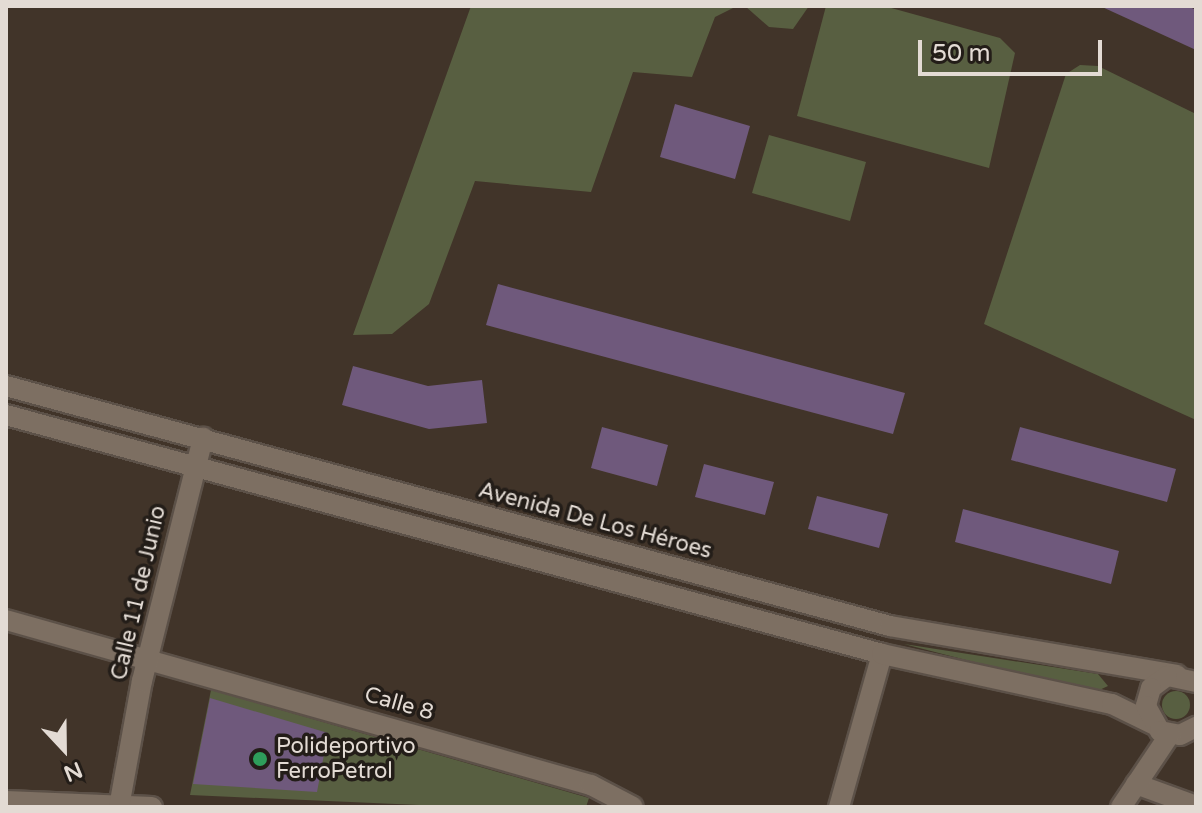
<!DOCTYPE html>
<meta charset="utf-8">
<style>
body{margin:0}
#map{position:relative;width:1202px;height:813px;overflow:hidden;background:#413429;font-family:"Varela Round",sans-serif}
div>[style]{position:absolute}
.green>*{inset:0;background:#585f41}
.round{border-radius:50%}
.building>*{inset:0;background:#6f597c}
.roads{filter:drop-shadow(2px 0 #5c5148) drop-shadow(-2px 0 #5c5148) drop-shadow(0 2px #5c5148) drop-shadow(0 -2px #5c5148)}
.street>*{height:20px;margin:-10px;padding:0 10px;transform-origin:10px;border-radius:10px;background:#7d6f62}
.secondary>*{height:20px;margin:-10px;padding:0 10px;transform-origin:10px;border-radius:10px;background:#7d6f62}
.dots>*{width:22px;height:22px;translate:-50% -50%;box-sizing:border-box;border:4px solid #231d18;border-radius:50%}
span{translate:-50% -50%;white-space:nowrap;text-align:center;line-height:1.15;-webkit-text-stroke:7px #231d18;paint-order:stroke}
.street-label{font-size:22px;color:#e3dbd4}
.poi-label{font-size:22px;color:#e3dbd4}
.left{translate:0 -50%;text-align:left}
.frame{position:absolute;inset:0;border:8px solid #e3dbd4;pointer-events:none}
.north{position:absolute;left:24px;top:709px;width:80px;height:80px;-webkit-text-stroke:6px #231d18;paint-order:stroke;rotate:158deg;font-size:22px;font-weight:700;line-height:32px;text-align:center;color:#e3dbd4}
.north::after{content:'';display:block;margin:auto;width:28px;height:36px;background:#e3dbd4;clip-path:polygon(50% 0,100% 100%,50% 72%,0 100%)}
.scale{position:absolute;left:918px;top:40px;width:184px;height:36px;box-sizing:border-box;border:4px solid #e3dbd4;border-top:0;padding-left:10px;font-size:24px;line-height:28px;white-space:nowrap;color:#e3dbd4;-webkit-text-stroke:6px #231d18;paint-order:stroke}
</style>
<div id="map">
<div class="green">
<div style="clip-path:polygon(471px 6px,737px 6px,715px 17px,692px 77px,633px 72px,591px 192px,475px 181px,429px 304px,392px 334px,353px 335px)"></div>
<div style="clip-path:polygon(745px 6px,809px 6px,793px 29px,769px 27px)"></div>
<div style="clip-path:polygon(826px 6px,884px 6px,1000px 38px,1015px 53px,989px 168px,797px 116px)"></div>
<div style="clip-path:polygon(1080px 65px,1098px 66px,1196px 114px,1196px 420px,984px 324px,1066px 74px)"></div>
<div style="clip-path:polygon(769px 135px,866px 162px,850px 221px,752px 193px)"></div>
<div style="clip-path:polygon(904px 644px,1098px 674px,1108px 686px,1093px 693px)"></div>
<div style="clip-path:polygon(211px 690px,589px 798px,586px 807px,464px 807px,190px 795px)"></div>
<div class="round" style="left:1162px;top:691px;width:28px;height:28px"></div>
</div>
<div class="building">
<div style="clip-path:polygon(1100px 6px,1188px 6px,1196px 10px,1196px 50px)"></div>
<div style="clip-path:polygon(675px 104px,750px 126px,735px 179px,660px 157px)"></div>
<div style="clip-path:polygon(498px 284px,905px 393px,893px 434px,486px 325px)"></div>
<div style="clip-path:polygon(353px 366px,428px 386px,482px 380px,487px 423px,429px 429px,342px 405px)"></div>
<div style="clip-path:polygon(602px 427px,668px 445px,657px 486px,591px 468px)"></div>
<div style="clip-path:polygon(1020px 427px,1176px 469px,1167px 502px,1011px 460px)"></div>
<div style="clip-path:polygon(704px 464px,774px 482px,765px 515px,695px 497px)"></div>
<div style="clip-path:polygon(817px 496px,888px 514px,879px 548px,808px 529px)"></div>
<div style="clip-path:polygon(963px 509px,1119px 551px,1111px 584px,955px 542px)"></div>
<div style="clip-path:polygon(210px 698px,328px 733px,317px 792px,193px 784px)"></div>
</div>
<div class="roads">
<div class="street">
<div style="left:6px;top:620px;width:608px;rotate:15.75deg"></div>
<div style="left:591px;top:785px;width:47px;rotate:27.6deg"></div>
<div style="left:1136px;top:784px;width:64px;rotate:20.1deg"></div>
<div style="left:6px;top:801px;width:146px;rotate:2.4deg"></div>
<div style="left:119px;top:807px;width:128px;rotate:-79.7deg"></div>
<div style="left:142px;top:681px;width:251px;rotate:-75.9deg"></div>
<div style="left:839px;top:807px;width:159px;rotate:-74.3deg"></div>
</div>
<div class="secondary">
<div style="left:6px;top:386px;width:916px;rotate:15.19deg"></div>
<div style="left:890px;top:626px;width:291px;rotate:9.7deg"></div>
<div style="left:6px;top:415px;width:908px;rotate:15.26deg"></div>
<div style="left:882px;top:654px;width:235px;rotate:12.3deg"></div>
<div style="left:1112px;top:704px;width:46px;rotate:26deg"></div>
<div style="left:1196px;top:682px;width:30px;rotate:-168deg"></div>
<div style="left:1167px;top:676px;width:20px;rotate:143deg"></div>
<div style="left:1151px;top:688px;width:19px;rotate:106deg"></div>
<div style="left:1146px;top:706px;width:29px;rotate:61deg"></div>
<div style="left:1160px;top:731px;width:20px;rotate:11deg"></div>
<div style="left:1180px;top:735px;width:18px;rotate:-27deg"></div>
<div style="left:1121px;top:807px;width:88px;rotate:-56.1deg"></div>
</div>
</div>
<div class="dots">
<div style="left:260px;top:759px;background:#2e9e5b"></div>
</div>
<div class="street-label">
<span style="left:595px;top:521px;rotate:15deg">Avenida De Los Héroes</span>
<span style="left:139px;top:593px;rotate:-77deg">Calle 11 de Junio</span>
<span style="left:399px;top:704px;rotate:16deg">Calle 8</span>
</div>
<div class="poi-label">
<span class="left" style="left:276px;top:759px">Polideportivo<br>FerroPetrol</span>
</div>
<div class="frame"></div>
<div class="north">N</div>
<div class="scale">50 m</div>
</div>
